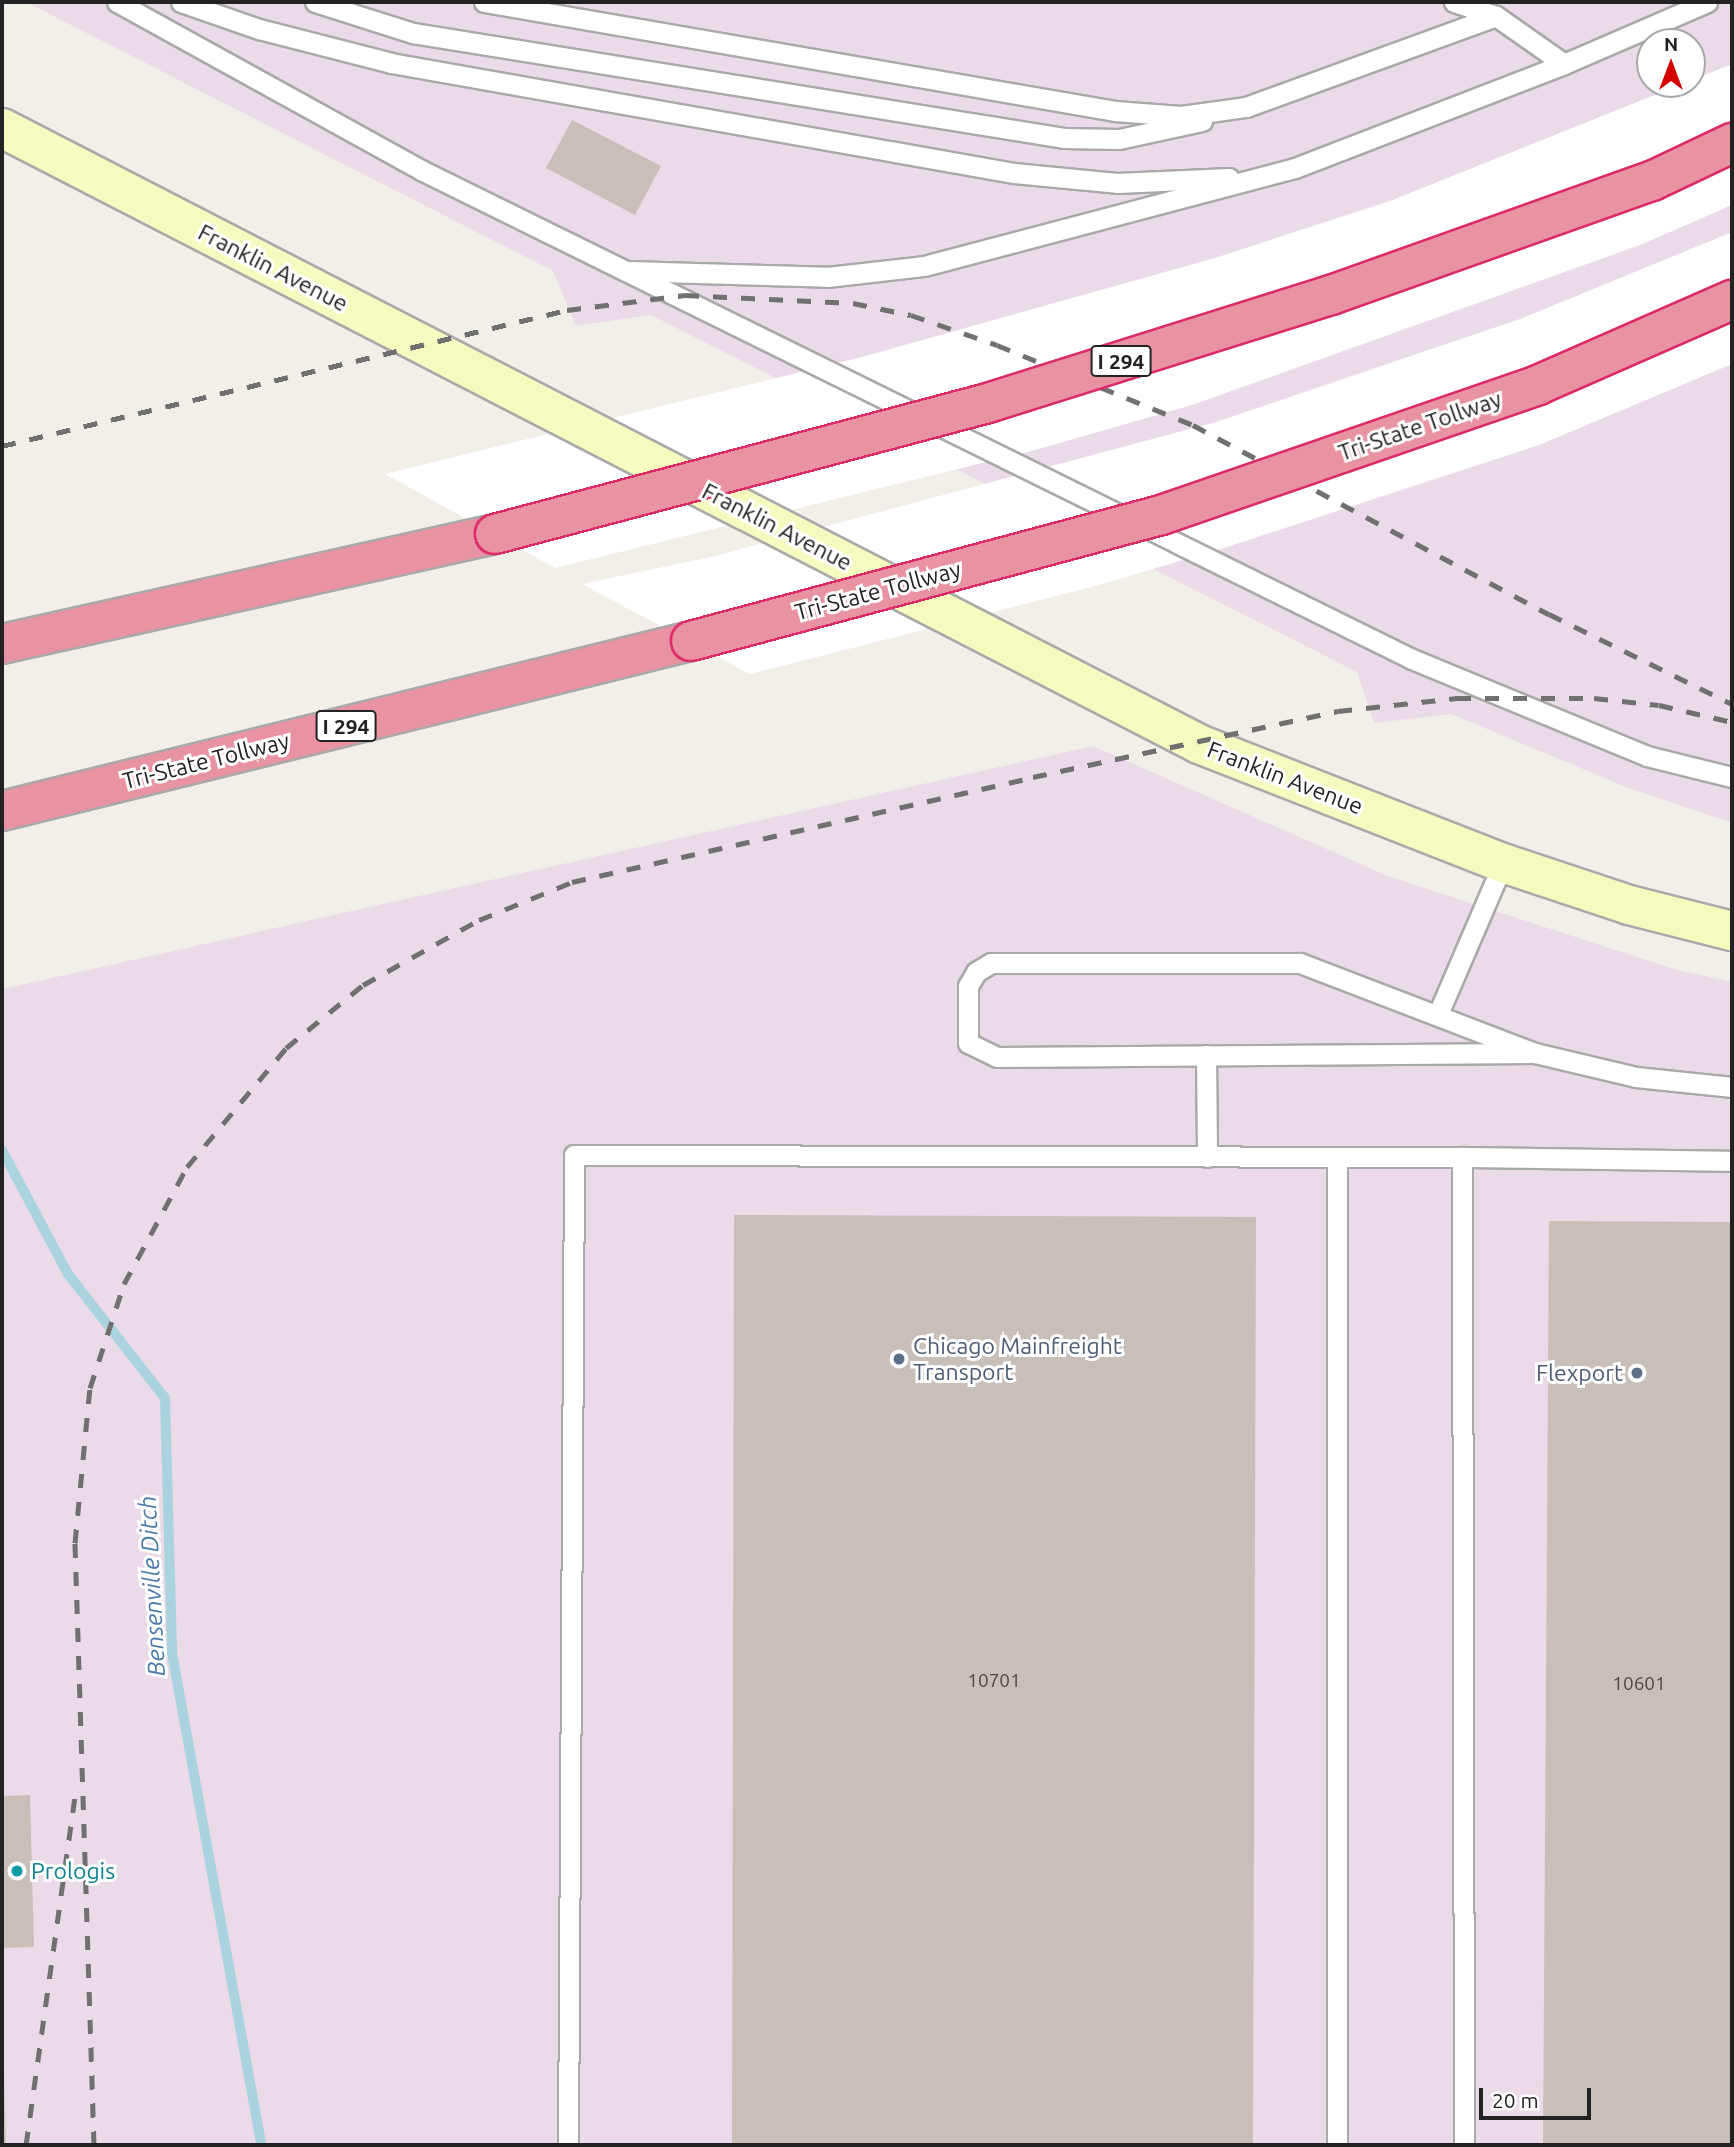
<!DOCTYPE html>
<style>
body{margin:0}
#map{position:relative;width:1734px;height:2147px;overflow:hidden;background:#f2efe9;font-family:Ubuntu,sans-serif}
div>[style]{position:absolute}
.industrial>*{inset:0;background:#ebdbe8}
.pier>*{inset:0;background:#fff}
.stream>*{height:10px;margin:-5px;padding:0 5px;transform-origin:5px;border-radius:5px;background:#aad3df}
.building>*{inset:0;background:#c7bfb8}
.roads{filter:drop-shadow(2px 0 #a9a9a9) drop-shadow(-2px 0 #a9a9a9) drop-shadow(0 2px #a9a9a9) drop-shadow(0 -2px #a9a9a9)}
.lane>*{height:19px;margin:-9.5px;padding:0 9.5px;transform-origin:9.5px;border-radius:9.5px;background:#fff}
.secondary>*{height:38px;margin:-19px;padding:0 19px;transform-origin:19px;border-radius:19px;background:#f7fabf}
.highway>*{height:38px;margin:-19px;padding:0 19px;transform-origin:19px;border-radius:19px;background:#e892a2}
.rail>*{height:5px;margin-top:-2.5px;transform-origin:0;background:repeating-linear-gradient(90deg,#707070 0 14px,transparent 0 28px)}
.bridges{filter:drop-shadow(2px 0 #dc2a67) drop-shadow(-2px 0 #dc2a67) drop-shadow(0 2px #dc2a67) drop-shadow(0 -2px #dc2a67)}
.highway-bridge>*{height:38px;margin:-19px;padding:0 19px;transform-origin:19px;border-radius:19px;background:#e892a2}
.dots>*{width:19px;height:19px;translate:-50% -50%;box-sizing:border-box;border:4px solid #fff;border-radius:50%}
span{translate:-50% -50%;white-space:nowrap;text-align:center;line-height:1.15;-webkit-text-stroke:6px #fff;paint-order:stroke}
.number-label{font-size:19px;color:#4b4948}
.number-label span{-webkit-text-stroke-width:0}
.shield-label span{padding:2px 5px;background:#fff;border:2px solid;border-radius:5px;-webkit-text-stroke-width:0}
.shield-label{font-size:21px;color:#222;font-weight:700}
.street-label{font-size:23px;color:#222}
.service-label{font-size:23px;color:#4e5e75}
.left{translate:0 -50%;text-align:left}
.right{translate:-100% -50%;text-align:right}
.culture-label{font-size:23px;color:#0d838f}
.water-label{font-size:24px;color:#4a7aab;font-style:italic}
.frame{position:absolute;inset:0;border:4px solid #222;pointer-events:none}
.north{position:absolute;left:1636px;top:28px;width:70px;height:70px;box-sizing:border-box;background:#fff;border:2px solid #a7a7a7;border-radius:50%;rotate:0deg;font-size:19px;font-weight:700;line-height:28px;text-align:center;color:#222}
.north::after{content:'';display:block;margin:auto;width:24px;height:32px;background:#d40000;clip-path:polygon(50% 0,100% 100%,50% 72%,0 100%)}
.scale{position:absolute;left:1479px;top:2088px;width:112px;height:32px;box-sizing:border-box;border:4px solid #222;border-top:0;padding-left:9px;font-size:21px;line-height:24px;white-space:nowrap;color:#222;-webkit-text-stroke:5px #fff;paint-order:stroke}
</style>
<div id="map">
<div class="industrial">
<div style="clip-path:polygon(evenodd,26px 2px,1732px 2px,1732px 823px,1626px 787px,1451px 714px,1374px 723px,1357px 672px,651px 315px,576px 326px,553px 271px,26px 2px,1650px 42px,1692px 42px,1692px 84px,1650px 84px,1650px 42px)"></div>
<div style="clip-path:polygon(1093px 746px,1388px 876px,1677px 970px,1732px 982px,1732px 2145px,2px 2145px,2px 989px)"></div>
</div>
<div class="pier">
<div style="clip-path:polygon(1732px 64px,1732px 205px,1640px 245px,1192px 405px,1035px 450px,555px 568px,385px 474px,862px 357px,1215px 258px,1390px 201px)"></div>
<div style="clip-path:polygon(1732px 232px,1732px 364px,1539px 445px,1221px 549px,1095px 586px,750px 674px,582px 584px,711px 557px,1216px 422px,1523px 318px)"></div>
</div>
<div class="stream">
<div style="left:2px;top:1150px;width:140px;rotate:62deg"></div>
<div style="left:68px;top:1274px;width:157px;rotate:52deg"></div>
<div style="left:165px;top:1398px;width:255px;rotate:88.4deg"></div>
<div style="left:172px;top:1653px;width:500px;rotate:79.7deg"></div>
</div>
<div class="building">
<div style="clip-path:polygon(572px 120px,661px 166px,635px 215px,546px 168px)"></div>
<div style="clip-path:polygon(734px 1215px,1256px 1217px,1253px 2145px,732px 2145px)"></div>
<div style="clip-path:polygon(1549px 1221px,1732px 1222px,1732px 2145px,1543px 2145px)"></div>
<div style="clip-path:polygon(30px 1795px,34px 1947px,2px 1948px,2px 1796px)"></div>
<div style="clip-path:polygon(2px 2070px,4px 2070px,6px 2145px,2px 2145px)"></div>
</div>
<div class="roads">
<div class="lane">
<div style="left:117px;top:2px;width:347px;rotate:28.9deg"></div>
<div style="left:421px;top:170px;width:1105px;rotate:26.26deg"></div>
<div style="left:1412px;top:659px;width:254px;rotate:22.4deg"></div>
<div style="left:1647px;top:756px;width:88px;rotate:13.9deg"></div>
<div style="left:181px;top:2px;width:83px;rotate:19.1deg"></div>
<div style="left:259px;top:29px;width:136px;rotate:14.4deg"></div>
<div style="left:391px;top:63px;width:633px;rotate:10.01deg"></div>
<div style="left:1014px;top:173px;width:103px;rotate:5.5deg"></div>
<div style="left:1117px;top:183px;width:112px;rotate:-2.6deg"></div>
<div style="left:315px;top:2px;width:103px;rotate:17.6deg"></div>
<div style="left:413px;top:33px;width:659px;rotate:9.16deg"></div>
<div style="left:1064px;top:138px;width:55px;rotate:1deg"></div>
<div style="left:1119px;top:139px;width:85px;rotate:-12.2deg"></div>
<div style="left:484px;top:2px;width:640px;rotate:9.8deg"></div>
<div style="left:1115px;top:111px;width:66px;rotate:4.3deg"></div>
<div style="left:1181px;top:116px;width:66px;rotate:-7.9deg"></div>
<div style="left:1246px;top:107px;width:266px;rotate:-20deg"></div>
<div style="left:1454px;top:2px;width:44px;rotate:18.4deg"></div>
<div style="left:1496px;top:16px;width:83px;rotate:35.2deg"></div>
<div style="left:630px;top:271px;width:197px;rotate:1.7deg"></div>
<div style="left:827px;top:277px;width:98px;rotate:-6.5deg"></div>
<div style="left:924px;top:266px;width:384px;rotate:-14.8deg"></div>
<div style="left:1295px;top:168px;width:288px;rotate:-21.1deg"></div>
<div style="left:1564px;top:64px;width:156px;rotate:-23.4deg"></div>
<div style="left:1438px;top:1014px;width:164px;rotate:-66.7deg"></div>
<div style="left:1535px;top:1053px;width:538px;rotate:179.57deg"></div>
<div style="left:997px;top:1057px;width:32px;rotate:-154deg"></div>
<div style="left:968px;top:1043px;width:57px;rotate:-90deg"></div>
<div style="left:968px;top:986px;width:16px;rotate:-60deg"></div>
<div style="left:976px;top:972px;width:17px;rotate:-31deg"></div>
<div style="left:991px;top:963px;width:309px"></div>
<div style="left:1300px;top:963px;width:252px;rotate:21deg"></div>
<div style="left:1535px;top:1053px;width:104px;rotate:13.4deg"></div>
<div style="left:1636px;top:1077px;width:97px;rotate:5.9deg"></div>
<div style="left:1206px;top:1055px;width:102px;rotate:89.4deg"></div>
<div style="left:1337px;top:1157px;width:988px;rotate:90deg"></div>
<div style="left:568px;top:2145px;width:990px;rotate:-89.65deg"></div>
<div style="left:574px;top:1155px;width:888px;rotate:0.13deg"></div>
<div style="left:1464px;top:2145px;width:988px;rotate:-90.12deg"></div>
<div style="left:1462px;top:1157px;width:270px;rotate:0.8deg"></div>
</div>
<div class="secondary">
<div style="left:2px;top:128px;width:1346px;rotate:27.23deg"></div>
<div style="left:1199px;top:744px;width:326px;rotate:21.4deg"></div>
<div style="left:1503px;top:863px;width:133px;rotate:18.4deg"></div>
<div style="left:1629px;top:905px;width:106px;rotate:14.2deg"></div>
</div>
<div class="highway">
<div style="left:2px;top:644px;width:505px;rotate:-12.58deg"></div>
<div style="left:2px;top:811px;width:710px;rotate:-13.86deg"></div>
</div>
</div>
<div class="rail">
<div style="left:2px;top:446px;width:581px;rotate:-13.53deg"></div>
<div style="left:567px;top:310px;width:119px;rotate:-7.2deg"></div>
<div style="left:685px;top:295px;width:168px;rotate:2.7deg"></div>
<div style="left:853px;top:303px;width:59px;rotate:11.7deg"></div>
<div style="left:911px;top:315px;width:91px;rotate:19.2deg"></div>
<div style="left:997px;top:345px;width:212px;rotate:22.2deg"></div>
<div style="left:1193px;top:425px;width:403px;rotate:28deg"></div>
<div style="left:1549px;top:614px;width:204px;rotate:26.2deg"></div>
<div style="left:26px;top:2145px;width:350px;rotate:-82deg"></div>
<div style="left:94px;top:2145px;width:602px;rotate:-91.81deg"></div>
<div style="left:75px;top:1543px;width:156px;rotate:-84.5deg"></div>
<div style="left:90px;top:1388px;width:109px;rotate:-71.9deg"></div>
<div style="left:124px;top:1284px;width:133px;rotate:-61.7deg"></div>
<div style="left:187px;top:1167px;width:155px;rotate:-50.2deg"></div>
<div style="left:286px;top:1048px;width:99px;rotate:-39.3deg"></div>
<div style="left:363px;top:985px;width:133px;rotate:-29.3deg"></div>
<div style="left:479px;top:920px;width:100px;rotate:-22.2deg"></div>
<div style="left:572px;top:882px;width:473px;rotate:-12.8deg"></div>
<div style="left:1033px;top:777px;width:312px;rotate:-12.2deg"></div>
<div style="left:1338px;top:711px;width:120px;rotate:-6.2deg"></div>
<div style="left:1457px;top:698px;width:137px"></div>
<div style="left:1594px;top:698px;width:65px;rotate:6.1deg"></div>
<div style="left:1659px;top:705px;width:75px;rotate:13.1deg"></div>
</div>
<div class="bridges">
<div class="highway-bridge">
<div style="left:495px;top:534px;width:510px;rotate:-14.88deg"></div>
<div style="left:988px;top:403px;width:360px;rotate:-17.5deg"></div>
<div style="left:1331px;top:295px;width:341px;rotate:-19.6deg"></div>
<div style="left:1652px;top:181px;width:89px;rotate:-25.4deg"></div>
<div style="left:691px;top:641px;width:487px;rotate:-15deg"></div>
<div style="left:1161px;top:515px;width:399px;rotate:-19deg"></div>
<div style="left:1538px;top:385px;width:212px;rotate:-23.7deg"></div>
</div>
</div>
<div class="dots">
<div style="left:899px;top:1359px;background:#5c6f8a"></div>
<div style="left:1637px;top:1373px;background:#5c6f8a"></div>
<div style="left:17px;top:1871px;background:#0f9aa8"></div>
</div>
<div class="number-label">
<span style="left:994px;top:1681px">10701</span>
<span style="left:1639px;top:1684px">10601</span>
</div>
<div class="shield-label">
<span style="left:1121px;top:361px">I 294</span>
<span style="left:346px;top:726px">I 294</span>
</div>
<div class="street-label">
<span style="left:273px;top:268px;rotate:27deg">Franklin Avenue</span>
<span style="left:1420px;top:426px;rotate:-19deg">Tri-State Tollway</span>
<span style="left:777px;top:527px;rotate:27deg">Franklin Avenue</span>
<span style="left:878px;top:591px;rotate:-15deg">Tri-State Tollway</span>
<span style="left:206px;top:761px;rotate:-14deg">Tri-State Tollway</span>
<span style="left:1285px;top:778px;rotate:21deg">Franklin Avenue</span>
</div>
<div class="service-label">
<span class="left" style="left:913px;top:1359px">Chicago Mainfreight<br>Transport</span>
<span class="right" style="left:1623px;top:1373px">Flexport</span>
</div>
<div class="culture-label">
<span class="left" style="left:31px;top:1871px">Prologis</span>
</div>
<div class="water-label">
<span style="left:152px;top:1586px;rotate:-93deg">Bensenville Ditch</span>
</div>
<div class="frame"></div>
<div class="north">N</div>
<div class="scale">20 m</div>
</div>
